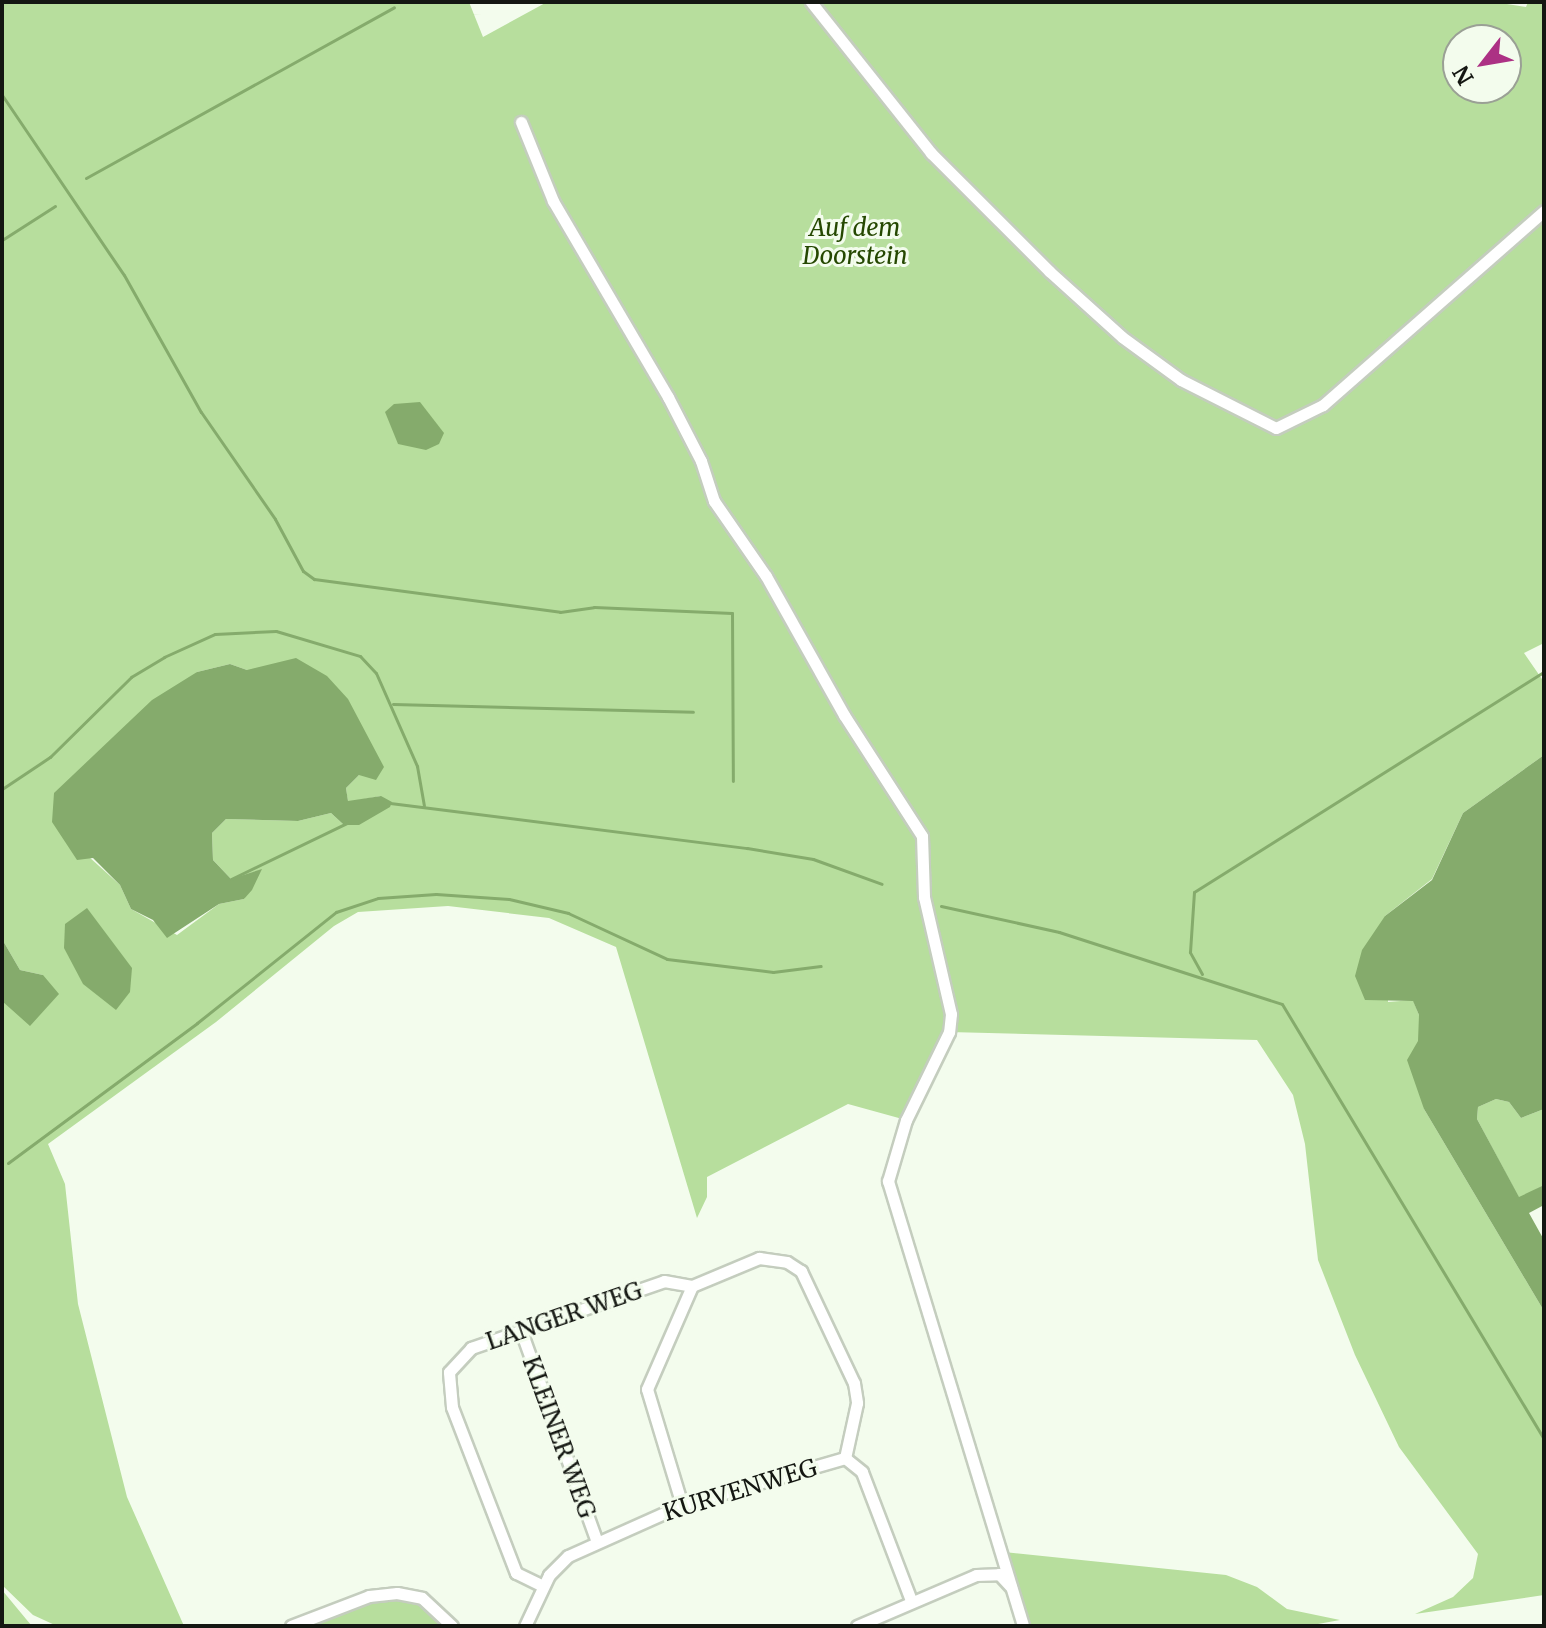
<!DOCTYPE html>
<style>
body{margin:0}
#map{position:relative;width:1546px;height:1628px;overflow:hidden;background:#f3fced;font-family:Merriweather,serif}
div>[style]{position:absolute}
.green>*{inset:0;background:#b7de9d}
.water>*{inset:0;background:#85ab6c}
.stream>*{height:3px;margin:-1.5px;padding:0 1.5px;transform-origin:1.5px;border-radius:1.5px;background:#85ab6c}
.roads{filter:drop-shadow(2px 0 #c4cdbe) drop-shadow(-2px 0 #c4cdbe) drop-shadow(0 2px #c4cdbe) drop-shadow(0 -2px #c4cdbe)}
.street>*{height:11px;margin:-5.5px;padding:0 5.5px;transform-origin:5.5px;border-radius:5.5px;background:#fff}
span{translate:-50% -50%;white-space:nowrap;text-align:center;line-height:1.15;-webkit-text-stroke:6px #f3fced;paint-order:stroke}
.park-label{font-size:24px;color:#254801;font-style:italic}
.street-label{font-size:24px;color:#141712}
.frame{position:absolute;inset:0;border:4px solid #141712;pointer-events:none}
.north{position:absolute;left:1442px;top:24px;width:80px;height:80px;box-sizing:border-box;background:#f3fced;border:2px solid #9aa095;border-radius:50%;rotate:239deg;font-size:22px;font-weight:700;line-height:32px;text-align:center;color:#141712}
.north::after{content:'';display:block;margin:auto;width:28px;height:36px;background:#ac3184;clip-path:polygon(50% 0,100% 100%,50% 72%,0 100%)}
</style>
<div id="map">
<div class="green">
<div style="clip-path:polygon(evenodd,2px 2px,469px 2px,483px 37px,547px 2px,1494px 2px,1526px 7px,1528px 2px,1544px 2px,1544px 643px,1524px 653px,1544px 682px,1544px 755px,1463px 813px,1432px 879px,1385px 916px,1388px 1002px,1413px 1000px,1419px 1015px,1424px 1109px,1544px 1311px,1544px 1595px,1415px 1614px,1453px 1597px,1473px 1578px,1478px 1554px,1399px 1447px,1355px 1355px,1318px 1260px,1305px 1144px,1293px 1095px,1257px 1040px,949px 1032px,906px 1120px,848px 1104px,707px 1177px,707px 1197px,697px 1218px,616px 947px,549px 918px,448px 906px,358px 912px,334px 926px,216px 1022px,48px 1144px,65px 1184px,78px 1304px,127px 1497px,184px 1626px,57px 1626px,33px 1615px,2px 1585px,2px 1001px,8px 1003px,43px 975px,20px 970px,2px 939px,2px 2px,1458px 40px,1506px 40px,1506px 88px,1458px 88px,1458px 40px,2px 2px,230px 664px,247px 670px,359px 775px,346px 788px,348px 802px,381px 796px,344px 825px,331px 813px,298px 821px,226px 819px,212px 833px,213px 860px,231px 879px,261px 870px,244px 899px,219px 904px,177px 935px,131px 909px,120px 885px,88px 856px,197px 672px,230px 664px)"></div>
<div style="clip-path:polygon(1496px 1099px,1509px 1102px,1521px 1118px,1544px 1109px,1544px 1185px,1519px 1198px,1477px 1119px,1478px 1107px)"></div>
<div style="clip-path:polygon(1004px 1552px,1226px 1575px,1257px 1587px,1287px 1609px,1340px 1620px,1307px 1626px,1023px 1626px)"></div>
<div style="clip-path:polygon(2px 1590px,26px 1619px,32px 1626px,2px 1626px)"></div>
<div style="clip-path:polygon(369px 1596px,422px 1598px,452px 1626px,291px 1626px)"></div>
</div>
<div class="water">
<div style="clip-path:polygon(420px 402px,444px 433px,439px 444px,426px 450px,398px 444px,385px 412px,394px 404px)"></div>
<div style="clip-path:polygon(296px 658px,327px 676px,348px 699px,384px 767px,376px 780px,359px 775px,346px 788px,348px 801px,381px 796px,392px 802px,390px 807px,359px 825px,344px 825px,331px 813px,298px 821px,226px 819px,212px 833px,213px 860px,231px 879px,262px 869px,252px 890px,244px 899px,219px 904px,167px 938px,153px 920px,131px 909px,120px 885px,93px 858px,77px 860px,52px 822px,54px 793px,152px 700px,197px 672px,230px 664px,247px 670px)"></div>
<div style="clip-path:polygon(1544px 755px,1544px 1109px,1521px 1118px,1509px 1102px,1496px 1099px,1478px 1107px,1477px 1119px,1519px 1197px,1544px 1185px,1544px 1205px,1529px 1213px,1544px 1240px,1544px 1311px,1424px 1109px,1407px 1060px,1418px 1041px,1419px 1015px,1413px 1001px,1365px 1000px,1355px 976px,1362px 950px,1385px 916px,1432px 880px,1463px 813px)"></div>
<div style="clip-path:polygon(87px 908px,132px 968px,130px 992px,116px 1010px,83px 984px,64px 948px,65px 924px)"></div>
<div style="clip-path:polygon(2px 939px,20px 970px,43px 975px,59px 994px,30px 1026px,2px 1001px)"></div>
</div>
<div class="stream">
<div style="left:2px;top:95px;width:217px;rotate:55.9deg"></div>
<div style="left:124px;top:275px;width:157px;rotate:60.7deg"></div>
<div style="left:201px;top:412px;width:130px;rotate:55.3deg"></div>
<div style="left:275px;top:519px;width:59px;rotate:61.7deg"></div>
<div style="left:303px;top:571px;width:14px;rotate:36deg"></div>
<div style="left:314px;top:579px;width:248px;rotate:7.6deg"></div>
<div style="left:560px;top:612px;width:34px;rotate:-8deg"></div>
<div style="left:594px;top:607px;width:138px;rotate:2.5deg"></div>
<div style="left:732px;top:613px;width:168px;rotate:89.7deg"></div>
<div style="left:86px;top:178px;width:352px;rotate:-29deg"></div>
<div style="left:2px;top:240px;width:63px;rotate:-32.7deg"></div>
<div style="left:393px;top:704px;width:300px;rotate:1.5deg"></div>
<div style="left:2px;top:789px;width:58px;rotate:-33.7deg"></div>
<div style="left:50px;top:757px;width:114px;rotate:-44.6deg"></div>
<div style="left:131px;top:677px;width:39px;rotate:-31deg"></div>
<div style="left:164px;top:657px;width:56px;rotate:-24.3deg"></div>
<div style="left:215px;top:634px;width:61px;rotate:-2.8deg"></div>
<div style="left:276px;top:631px;width:88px;rotate:16.6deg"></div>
<div style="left:360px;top:656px;width:23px;rotate:47deg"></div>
<div style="left:376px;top:673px;width:102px;rotate:66.2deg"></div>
<div style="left:417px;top:766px;width:40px;rotate:80deg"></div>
<div style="left:390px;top:803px;width:360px;rotate:7.2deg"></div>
<div style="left:747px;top:848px;width:67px;rotate:9.5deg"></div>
<div style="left:813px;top:859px;width:73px;rotate:19.9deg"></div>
<div style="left:231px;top:879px;width:129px;rotate:-25.8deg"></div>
<div style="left:941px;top:906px;width:121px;rotate:12.4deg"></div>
<div style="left:1059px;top:932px;width:234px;rotate:17.9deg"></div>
<div style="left:1282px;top:1004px;width:508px;rotate:58.94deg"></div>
<div style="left:1202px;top:974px;width:25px;rotate:-119deg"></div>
<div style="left:1190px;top:952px;width:60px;rotate:-86.2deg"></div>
<div style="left:1194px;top:892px;width:413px;rotate:-32.2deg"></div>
<div style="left:8px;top:1163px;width:235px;rotate:-36.5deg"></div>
<div style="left:197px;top:1023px;width:178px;rotate:-38.6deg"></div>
<div style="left:336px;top:912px;width:44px;rotate:-18.4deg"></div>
<div style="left:378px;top:898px;width:58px;rotate:-3.9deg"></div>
<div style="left:436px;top:894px;width:73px;rotate:3.9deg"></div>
<div style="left:509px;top:899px;width:61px;rotate:13.3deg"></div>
<div style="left:568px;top:913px;width:109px;rotate:24.9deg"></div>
<div style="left:667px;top:959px;width:107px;rotate:7deg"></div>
<div style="left:773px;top:972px;width:48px;rotate:-7.1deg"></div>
</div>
<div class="roads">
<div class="street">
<div style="left:811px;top:2px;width:193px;rotate:51.5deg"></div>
<div style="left:931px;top:153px;width:167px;rotate:45deg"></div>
<div style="left:1049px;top:271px;width:98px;rotate:42.1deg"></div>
<div style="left:1122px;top:337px;width:73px;rotate:36.1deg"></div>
<div style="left:1181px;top:380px;width:106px;rotate:26.8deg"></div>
<div style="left:1276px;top:428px;width:52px;rotate:-26.1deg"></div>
<div style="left:1323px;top:405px;width:294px;rotate:-41.3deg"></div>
<div style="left:521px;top:122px;width:85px;rotate:67.9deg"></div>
<div style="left:553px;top:201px;width:227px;rotate:59.6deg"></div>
<div style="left:668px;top:397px;width:72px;rotate:62.7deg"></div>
<div style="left:701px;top:461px;width:42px;rotate:72deg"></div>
<div style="left:714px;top:501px;width:91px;rotate:55.3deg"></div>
<div style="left:766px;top:576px;width:159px;rotate:60.7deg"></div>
<div style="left:844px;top:715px;width:144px;rotate:57.2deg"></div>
<div style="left:922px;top:836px;width:61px;rotate:88.1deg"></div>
<div style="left:924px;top:897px;width:120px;rotate:77deg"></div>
<div style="left:951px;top:1014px;width:18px;rotate:96deg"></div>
<div style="left:949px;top:1032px;width:98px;rotate:116deg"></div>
<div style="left:906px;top:1120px;width:64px;rotate:106.4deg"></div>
<div style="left:888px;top:1181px;width:465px;rotate:73.1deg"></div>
<div style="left:521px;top:1331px;width:224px;rotate:70.2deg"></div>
<div style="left:682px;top:1505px;width:121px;rotate:-106.8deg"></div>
<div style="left:647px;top:1389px;width:112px;rotate:-66.4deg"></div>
<div style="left:543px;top:1586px;width:30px;rotate:-154deg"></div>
<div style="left:516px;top:1573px;width:178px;rotate:-111.1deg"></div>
<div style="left:452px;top:1407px;width:35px;rotate:-95deg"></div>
<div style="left:449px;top:1372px;width:33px;rotate:-47deg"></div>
<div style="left:471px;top:1348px;width:204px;rotate:-19.1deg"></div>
<div style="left:664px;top:1281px;width:28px;rotate:10deg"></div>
<div style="left:692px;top:1286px;width:73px;rotate:-22.7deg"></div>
<div style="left:759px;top:1258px;width:28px;rotate:8deg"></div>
<div style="left:787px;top:1262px;width:17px;rotate:33deg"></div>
<div style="left:801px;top:1271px;width:124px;rotate:64.7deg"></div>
<div style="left:854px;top:1383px;width:20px;rotate:81deg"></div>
<div style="left:857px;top:1403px;width:56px;rotate:102.3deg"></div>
<div style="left:291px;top:1626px;width:84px;rotate:-21deg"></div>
<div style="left:369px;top:1596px;width:28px;rotate:-6deg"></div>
<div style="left:397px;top:1593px;width:25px;rotate:11deg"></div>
<div style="left:422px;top:1598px;width:41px;rotate:43deg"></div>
<div style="left:525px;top:1626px;width:56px;rotate:-64.8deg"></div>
<div style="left:549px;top:1575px;width:27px;rotate:-45deg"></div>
<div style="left:568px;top:1556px;width:125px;rotate:-24.1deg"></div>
<div style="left:682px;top:1505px;width:170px;rotate:-16.1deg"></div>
<div style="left:845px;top:1458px;width:22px;rotate:39deg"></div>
<div style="left:862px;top:1472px;width:137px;rotate:69.1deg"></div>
<div style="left:857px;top:1626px;width:129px;rotate:-23.2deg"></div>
<div style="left:976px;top:1575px;width:23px;rotate:-2deg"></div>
<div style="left:999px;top:1574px;width:18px;rotate:47deg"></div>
</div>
</div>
<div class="park-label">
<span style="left:855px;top:242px">Auf dem<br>Doorstein</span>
</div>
<div class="street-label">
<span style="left:564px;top:1316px;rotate:-19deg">LANGER WEG</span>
<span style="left:559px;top:1437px;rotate:70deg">KLEINER WEG</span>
<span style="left:740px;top:1490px;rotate:-17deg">KURVENWEG</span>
</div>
<div class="frame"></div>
<div class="north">N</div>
</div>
